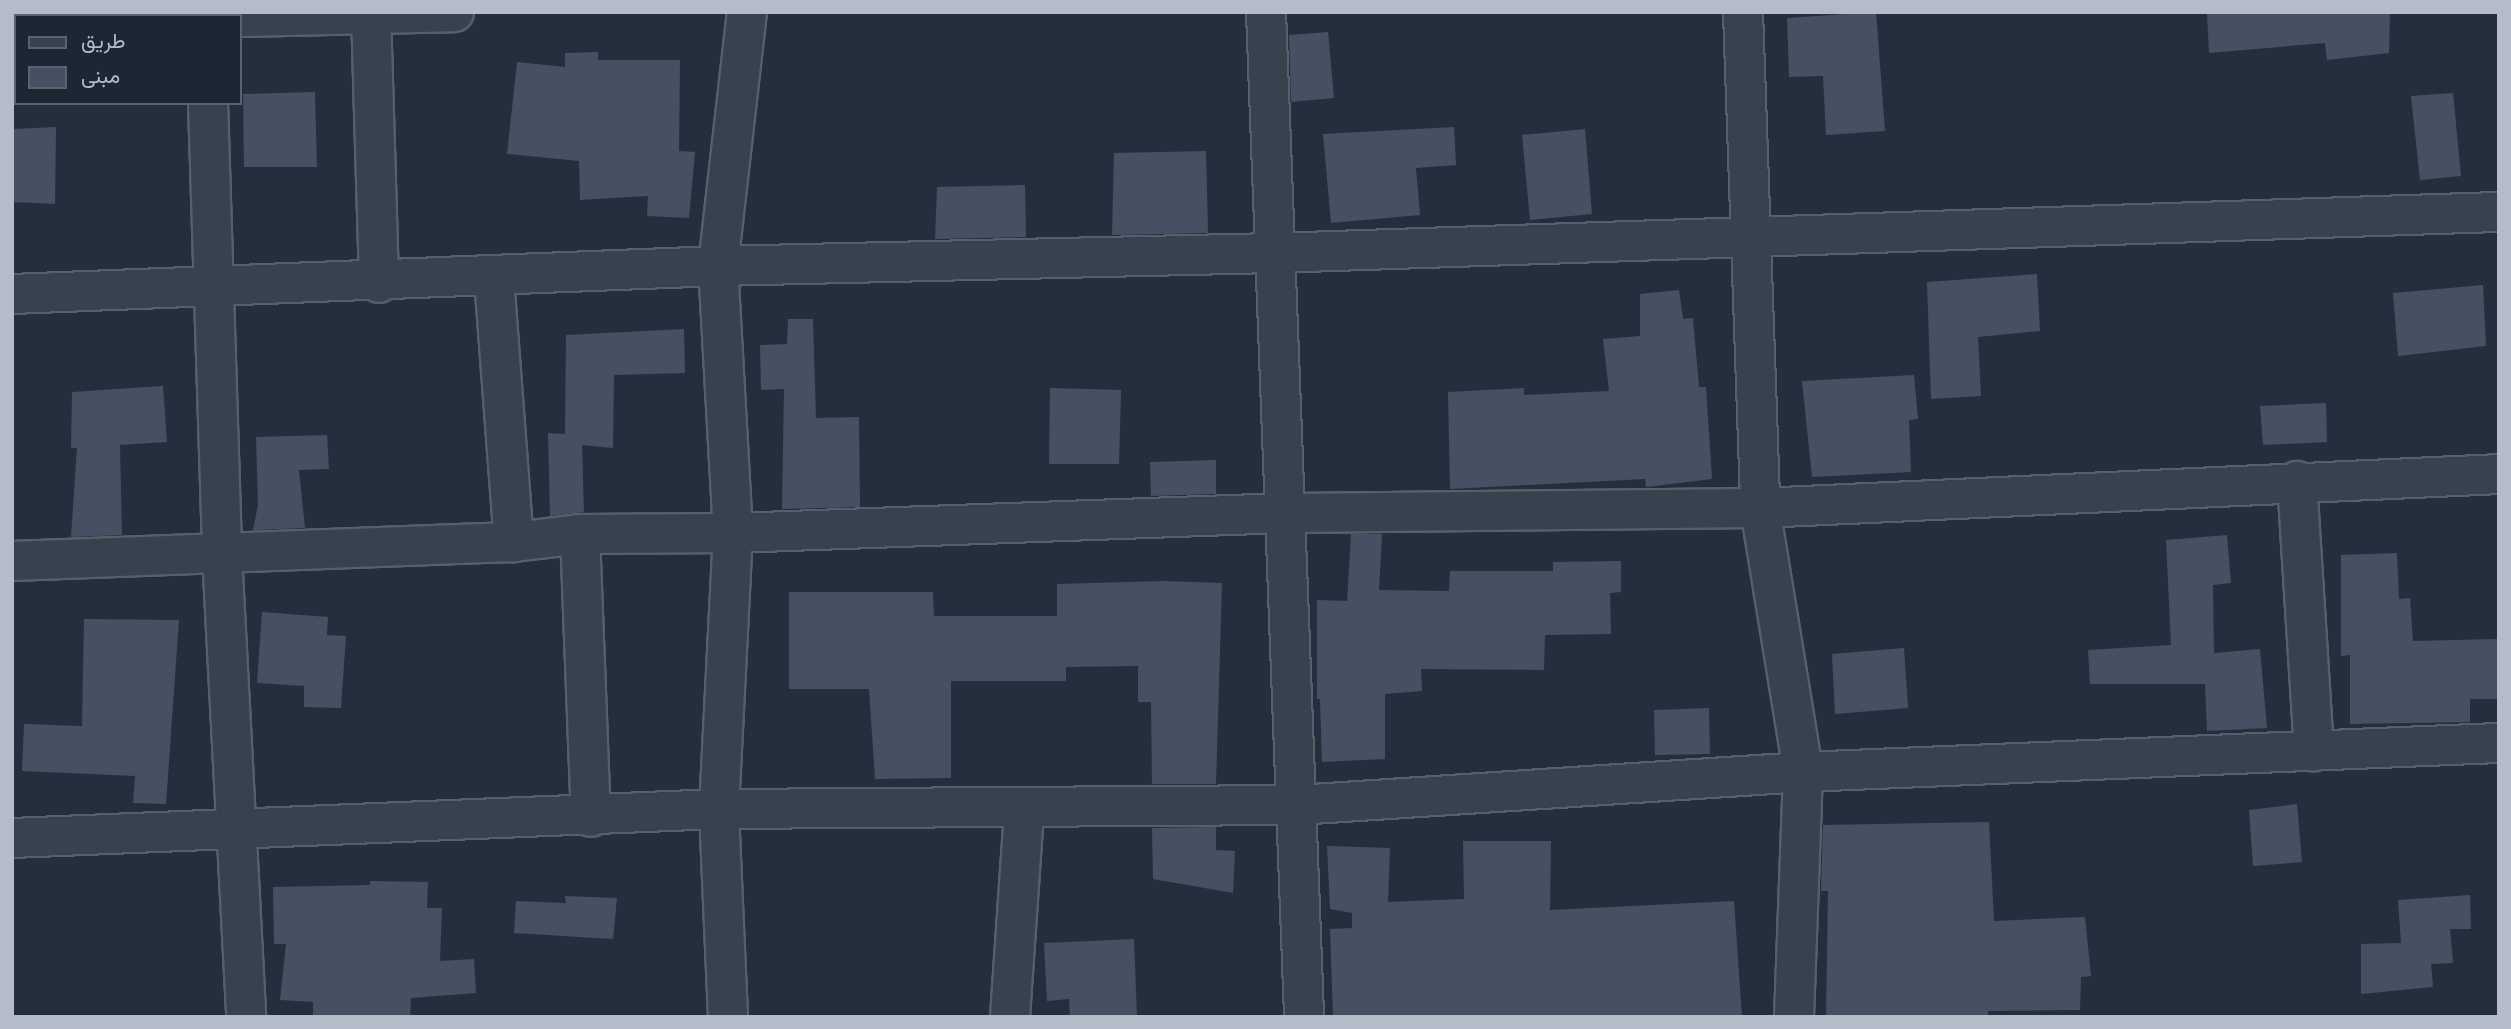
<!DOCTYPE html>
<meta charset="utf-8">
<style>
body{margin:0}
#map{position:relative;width:2511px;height:1029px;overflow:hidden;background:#242f3e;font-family:Roboto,Vazirmatn,sans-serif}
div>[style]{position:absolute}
.building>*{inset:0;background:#455162}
.roads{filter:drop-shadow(2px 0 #565f6c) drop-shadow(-2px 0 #565f6c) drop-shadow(0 2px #565f6c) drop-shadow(0 -2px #565f6c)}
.minor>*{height:38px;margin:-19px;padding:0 19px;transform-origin:19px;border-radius:19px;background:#38414e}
span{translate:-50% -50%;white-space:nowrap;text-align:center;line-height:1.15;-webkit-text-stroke:6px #1d2633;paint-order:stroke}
.frame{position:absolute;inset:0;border:14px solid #b4bcc9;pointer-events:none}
.legend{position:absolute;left:14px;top:14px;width:228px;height:91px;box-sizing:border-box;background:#1d2633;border:2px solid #59626f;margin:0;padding:9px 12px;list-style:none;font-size:21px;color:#b4bcc9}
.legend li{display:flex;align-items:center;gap:14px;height:35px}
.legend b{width:35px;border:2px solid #59626f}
</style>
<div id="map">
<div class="building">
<div style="clip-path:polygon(1876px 12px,1885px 131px,1826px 135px,1823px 76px,1789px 77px,1787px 18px)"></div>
<div style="clip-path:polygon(2207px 12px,2390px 12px,2389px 53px,2327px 60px,2325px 43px,2209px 53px)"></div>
<div style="clip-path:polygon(1328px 32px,1334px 98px,1291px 102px,1289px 35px)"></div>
<div style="clip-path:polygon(598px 52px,598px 60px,680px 60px,679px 151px,695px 152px,689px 218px,647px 216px,648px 196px,580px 200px,579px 161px,507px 154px,517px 62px,565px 67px,565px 53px)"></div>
<div style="clip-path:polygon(315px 92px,317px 167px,244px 167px,243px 94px)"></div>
<div style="clip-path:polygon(2453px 93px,2461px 176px,2420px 180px,2411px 96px)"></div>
<div style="clip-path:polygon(56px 127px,55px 204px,12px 202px,12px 129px)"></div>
<div style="clip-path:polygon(1454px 127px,1456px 165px,1416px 168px,1420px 215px,1331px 223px,1323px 134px)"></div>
<div style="clip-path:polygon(1585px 129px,1592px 214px,1530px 220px,1522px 135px)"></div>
<div style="clip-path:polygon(1206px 151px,1208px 233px,1112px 235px,1114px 153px)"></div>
<div style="clip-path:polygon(1025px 185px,1026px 237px,935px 239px,937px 187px)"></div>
<div style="clip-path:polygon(2037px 274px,2040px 331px,1978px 337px,1981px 396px,1931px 399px,1927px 282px)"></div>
<div style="clip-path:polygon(2483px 285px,2486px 346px,2398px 356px,2393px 293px)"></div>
<div style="clip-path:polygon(1679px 290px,1683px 319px,1693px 318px,1699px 387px,1706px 387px,1712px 479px,1646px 487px,1645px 479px,1450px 489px,1448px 392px,1524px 388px,1524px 395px,1609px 391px,1603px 339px,1640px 336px,1640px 294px)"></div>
<div style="clip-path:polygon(788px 319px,813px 319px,816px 418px,859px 417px,860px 507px,782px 509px,784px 389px,761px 390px,760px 345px,787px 344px)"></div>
<div style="clip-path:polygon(684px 329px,685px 373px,614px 375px,613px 448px,582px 445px,584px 512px,550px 516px,548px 433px,565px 434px,566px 335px)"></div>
<div style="clip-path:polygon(1914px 375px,1918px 419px,1909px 420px,1911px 472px,1812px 477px,1802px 381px)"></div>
<div style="clip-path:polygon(163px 386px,167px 442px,120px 445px,122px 535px,71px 537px,77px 448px,71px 448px,72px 392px)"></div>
<div style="clip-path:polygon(1050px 388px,1121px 390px,1119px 464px,1049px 464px)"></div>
<div style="clip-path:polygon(2326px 403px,2327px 442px,2263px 445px,2260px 406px)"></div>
<div style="clip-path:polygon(327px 435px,329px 469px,299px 470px,305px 528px,253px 530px,258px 505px,256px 437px)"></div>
<div style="clip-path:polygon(1216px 460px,1216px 494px,1151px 496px,1150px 462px)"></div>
<div style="clip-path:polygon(1351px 534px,1382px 534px,1379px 590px,1449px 591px,1450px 571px,1553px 571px,1553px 562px,1621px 561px,1621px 592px,1610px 593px,1611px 634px,1545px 635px,1544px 670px,1421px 669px,1422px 691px,1385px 694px,1385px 759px,1322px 762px,1320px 699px,1317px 699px,1317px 600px,1347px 601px)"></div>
<div style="clip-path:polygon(2227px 535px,2231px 583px,2213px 585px,2214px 653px,2260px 649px,2267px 728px,2207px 731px,2205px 684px,2090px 684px,2088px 650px,2171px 645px,2166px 540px)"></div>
<div style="clip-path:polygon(2397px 553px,2399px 599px,2410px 598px,2413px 641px,2498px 639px,2499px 699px,2470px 699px,2470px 722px,2350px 724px,2350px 655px,2341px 656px,2341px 555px)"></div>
<div style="clip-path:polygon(1164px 581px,1222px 583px,1216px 784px,1152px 784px,1151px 702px,1138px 702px,1138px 666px,1066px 667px,1066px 681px,951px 681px,951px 778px,875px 779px,869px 689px,789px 689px,789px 592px,933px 592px,934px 616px,1057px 616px,1057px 584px)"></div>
<div style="clip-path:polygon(262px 612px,328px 617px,327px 635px,346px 636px,341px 708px,304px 707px,304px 686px,257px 683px)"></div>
<div style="clip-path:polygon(84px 619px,179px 620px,166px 804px,133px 803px,135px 776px,22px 771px,24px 724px,82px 726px)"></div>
<div style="clip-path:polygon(1904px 648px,1908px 708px,1835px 714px,1832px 654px)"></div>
<div style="clip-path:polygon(1709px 708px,1710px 754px,1655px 755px,1654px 710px)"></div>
<div style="clip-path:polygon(2297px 804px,2302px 862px,2253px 866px,2249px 810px)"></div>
<div style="clip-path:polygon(1989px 822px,1994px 921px,2085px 917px,2091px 976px,2081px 977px,2080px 1010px,1988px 1011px,1988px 1017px,1826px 1017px,1828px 891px,1821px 891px,1823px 825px)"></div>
<div style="clip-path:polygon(1216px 827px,1216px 850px,1235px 851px,1233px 893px,1153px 879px,1152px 828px)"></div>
<div style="clip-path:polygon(1463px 841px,1551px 841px,1550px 910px,1734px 901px,1742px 1017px,1333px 1017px,1330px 929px,1352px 928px,1352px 913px,1330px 909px,1327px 846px,1390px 848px,1388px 902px,1464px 899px)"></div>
<div style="clip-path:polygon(370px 881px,428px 882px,427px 908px,442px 908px,440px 961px,474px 959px,476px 993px,411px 998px,410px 1017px,313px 1017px,313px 1002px,280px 1000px,286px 944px,274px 944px,273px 887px,370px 885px)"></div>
<div style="clip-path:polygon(2470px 895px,2471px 929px,2450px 929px,2453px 963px,2431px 964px,2433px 987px,2361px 994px,2361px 944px,2401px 943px,2398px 900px)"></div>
<div style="clip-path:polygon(565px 896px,617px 898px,613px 939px,514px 933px,516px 901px,566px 903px)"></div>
<div style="clip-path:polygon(1134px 939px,1137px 1017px,1070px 1017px,1069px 999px,1047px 1001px,1044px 943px)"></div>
</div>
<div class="roads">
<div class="minor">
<div style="left:205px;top:12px;width:4px;rotate:90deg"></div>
<div style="left:371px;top:12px;width:271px;rotate:88.3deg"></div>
<div style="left:1266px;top:12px;width:1006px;rotate:87.83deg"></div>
<div style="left:1743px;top:12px;width:496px;rotate:88deg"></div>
<div style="left:1760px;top:508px;width:267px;rotate:80.7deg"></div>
<div style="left:1803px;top:772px;width:245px;rotate:92.1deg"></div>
<div style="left:240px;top:17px;width:214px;rotate:-1.3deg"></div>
<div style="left:12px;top:25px;width:4px"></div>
<div style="left:208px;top:103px;width:451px;rotate:88.2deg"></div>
<div style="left:222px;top:554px;width:464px;rotate:87deg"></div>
<div style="left:494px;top:278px;width:265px;rotate:85.7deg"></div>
<div style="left:12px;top:294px;width:707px;rotate:-2.27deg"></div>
<div style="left:718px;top:266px;width:556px;rotate:-1.34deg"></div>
<div style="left:1274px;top:253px;width:1226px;rotate:-1.92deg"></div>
<div style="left:2297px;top:481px;width:271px;rotate:86.4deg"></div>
<div style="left:580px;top:534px;width:283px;rotate:87.8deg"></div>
<div style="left:12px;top:561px;width:502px;rotate:-2.17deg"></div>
<div style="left:514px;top:542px;width:66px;rotate:-6.9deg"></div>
<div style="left:580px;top:534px;width:153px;rotate:-0.4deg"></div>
<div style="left:733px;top:533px;width:554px;rotate:-2.07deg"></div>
<div style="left:1287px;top:513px;width:473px;rotate:-0.6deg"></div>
<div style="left:1760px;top:508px;width:740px;rotate:-2.63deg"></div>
<div style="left:12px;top:838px;width:708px;rotate:-2.35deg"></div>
<div style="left:719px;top:809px;width:578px;rotate:-0.4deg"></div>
<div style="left:1297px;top:805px;width:507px;rotate:-3.73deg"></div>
<div style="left:1803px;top:772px;width:697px;rotate:-2.39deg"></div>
<div style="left:728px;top:1017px;width:208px;rotate:-92.5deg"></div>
<div style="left:719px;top:809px;width:276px;rotate:-87.1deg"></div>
<div style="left:733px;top:533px;width:267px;rotate:-93.2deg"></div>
<div style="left:718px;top:266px;width:256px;rotate:-83.5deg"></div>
<div style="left:1010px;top:1017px;width:208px;rotate:-86.1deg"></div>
</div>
</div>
<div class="frame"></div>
<ul class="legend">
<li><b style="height:9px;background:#38414e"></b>طريق</li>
<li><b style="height:19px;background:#455162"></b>مبنى</li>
</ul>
</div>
